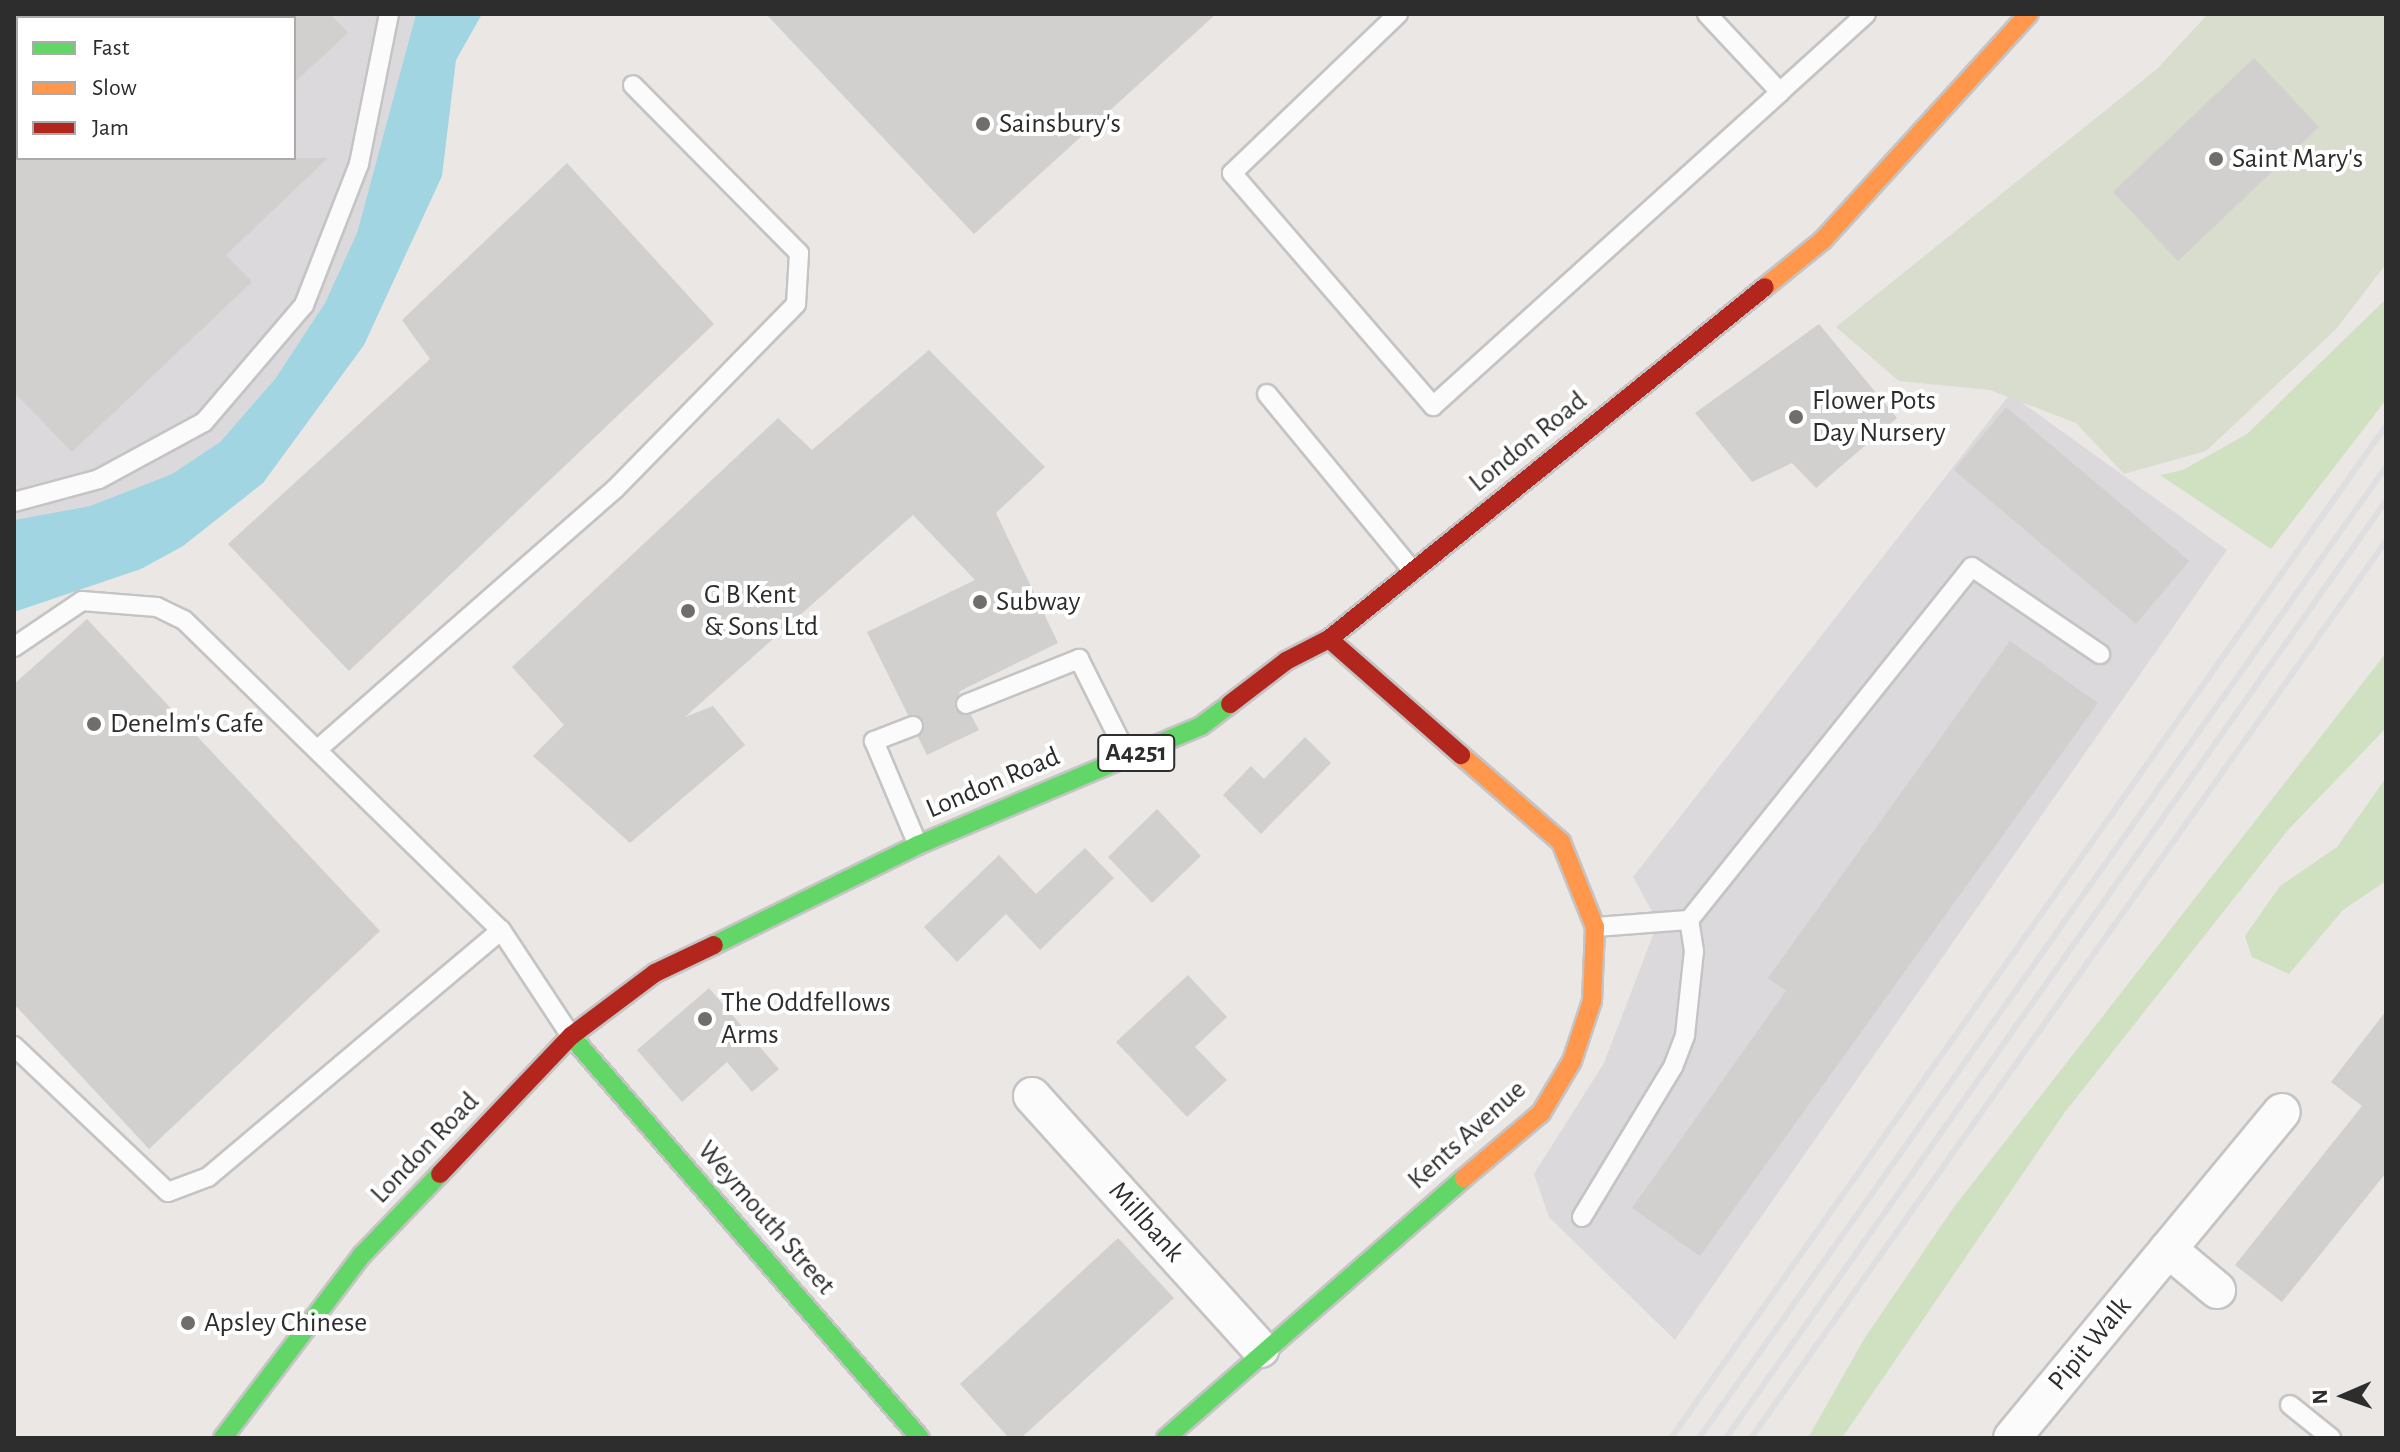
<!DOCTYPE html>
<style>
body{margin:0}
#map{position:relative;width:2400px;height:1452px;overflow:hidden;background:#eae7e5;font-family:"Alegreya Sans",sans-serif}
div>[style]{position:absolute}
.industrial>*{inset:0;background:#dbd9db}
.green>*{inset:0;background:#d0e1c2}
.cemetery>*{inset:0;background:#d8ddce}
.water>*{inset:0;background:#a2d5e2}
.building>*{inset:0;background:#d2d0ce}
.roads{filter:drop-shadow(2px 0 #c5c4c4) drop-shadow(-2px 0 #c5c4c4) drop-shadow(0 2px #c5c4c4) drop-shadow(0 -2px #c5c4c4)}
.lane>*{height:18px;margin:-9px;padding:0 9px;transform-origin:9px;border-radius:9px;background:#fcfbfb}
.street>*{height:36px;margin:-18px;padding:0 18px;transform-origin:18px;border-radius:18px;background:#fcfbfb}
.fast>*{height:18px;margin:-9px;padding:0 9px;transform-origin:9px;border-radius:9px;background:#63d668}
.slow>*{height:18px;margin:-9px;padding:0 9px;transform-origin:9px;border-radius:9px;background:#ff974d}
.jam>*{height:18px;margin:-9px;padding:0 9px;transform-origin:9px;border-radius:9px;background:#b3261e}
.rail>*{height:6px;margin:-3px;padding:0 3px;transform-origin:3px;border-radius:3px;background:#dfdee0}
.dots>*{width:22px;height:22px;translate:-50% -50%;box-sizing:border-box;border:4px solid #fff;border-radius:50%}
span{translate:-50% -50%;white-space:nowrap;text-align:center;line-height:1.15;-webkit-text-stroke:8px #fff;paint-order:stroke}
.shield-label span{padding:2px 6px;background:#fff;border:2px solid;border-radius:6px;-webkit-text-stroke-width:0}
.shield-label{font-size:26px;color:#2d2d2d;font-weight:700}
.poi-label{font-size:28px;color:#2d2d2d}
.left{translate:0 -50%;text-align:left}
.street-label{font-size:28px;color:#2d2d2d}
.frame{position:absolute;inset:0;border:16px solid #2d2d2d;pointer-events:none}
.legend{position:absolute;left:16px;top:16px;width:280px;height:144px;box-sizing:border-box;background:#fff;border:2px solid #ababab;margin:0;padding:10px 14px;list-style:none;font-size:24px;color:#2d2d2d}
.legend li{display:flex;align-items:center;gap:16px;height:40px}
.legend b{width:40px;border:2px solid #ababab}
.north{position:absolute;left:2304px;top:1356px;width:80px;height:80px;-webkit-text-stroke:6px #fff;paint-order:stroke;rotate:268deg;font-size:22px;font-weight:700;line-height:32px;text-align:center;color:#2d2d2d}
.north::after{content:'';display:block;margin:auto;width:28px;height:36px;background:#2d2d2d;clip-path:polygon(50% 0,100% 100%,50% 72%,0 100%)}
</style>
<div id="map">
<div class="industrial">
<div style="clip-path:polygon(evenodd,14px 14px,416px 14px,357px 233px,325px 303px,275px 379px,220px 442px,172px 474px,90px 506px,14px 520px,14px 14px,18px 18px,294px 18px,294px 158px,18px 158px,18px 18px)"></div>
<div style="clip-path:polygon(2010px 394px,2227px 550px,1675px 1340px,1549px 1217px,1534px 1174px,1604px 1063px,1658px 922px,1633px 877px)"></div>
</div>
<div class="green">
<div style="clip-path:polygon(2386px 299px,2386px 400px,2271px 549px,2160px 475px,2183px 470px,2247px 434px)"></div>
<div style="clip-path:polygon(2386px 653px,2386px 728px,2288px 830px,2065px 1112px,1842px 1438px,1808px 1438px,1864px 1339px,1954px 1207px)"></div>
<div style="clip-path:polygon(2386px 778px,2386px 881px,2343px 910px,2289px 974px,2252px 957px,2245px 936px,2280px 886px,2337px 847px)"></div>
</div>
<div class="cemetery">
<div style="clip-path:polygon(2208px 14px,2386px 14px,2386px 264px,2336px 329px,2206px 451px,2124px 474px,2076px 423px,1990px 390px,1899px 381px,1836px 327px,2157px 69px)"></div>
</div>
<div class="water">
<div style="clip-path:polygon(416px 14px,482px 14px,456px 60px,442px 176px,364px 345px,263px 483px,183px 546px,141px 569px,14px 612px,14px 520px,90px 506px,172px 474px,220px 442px,275px 379px,325px 303px,357px 233px)"></div>
</div>
<div class="building">
<div style="clip-path:polygon(294px 14px,330px 14px,348px 33px,294px 83px)"></div>
<div style="clip-path:polygon(766px 14px,1216px 14px,974px 234px)"></div>
<div style="clip-path:polygon(2254px 58px,2319px 127px,2178px 261px,2113px 192px)"></div>
<div style="clip-path:polygon(14px 158px,328px 158px,226px 255px,252px 282px,72px 452px,14px 392px)"></div>
<div style="clip-path:polygon(567px 163px,714px 324px,349px 671px,228px 544px,430px 359px,402px 320px)"></div>
<div style="clip-path:polygon(1819px 324px,1897px 418px,1816px 488px,1792px 463px,1752px 482px,1695px 413px)"></div>
<div style="clip-path:polygon(929px 350px,1045px 467px,996px 513px,1058px 643px,960px 691px,955px 709px,971px 715px,979px 730px,927px 755px,918px 737px,924px 721px,908px 715px,867px 632px,975px 580px,913px 515px,685px 717px,713px 706px,745px 745px,630px 843px,533px 756px,564px 725px,512px 667px,778px 418px,812px 450px)"></div>
<div style="clip-path:polygon(2006px 407px,2189px 561px,2136px 624px,1954px 470px)"></div>
<div style="clip-path:polygon(87px 619px,380px 931px,149px 1149px,14px 1004px,14px 684px)"></div>
<div style="clip-path:polygon(2010px 641px,2098px 703px,1700px 1256px,1632px 1208px,1786px 991px,1768px 978px)"></div>
<div style="clip-path:polygon(1305px 737px,1331px 763px,1261px 834px,1223px 795px,1251px 766px,1264px 779px)"></div>
<div style="clip-path:polygon(1157px 809px,1201px 856px,1152px 903px,1108px 857px)"></div>
<div style="clip-path:polygon(1085px 848px,1114px 878px,1040px 950px,1006px 914px,957px 962px,924px 927px,999px 855px,1036px 894px)"></div>
<div style="clip-path:polygon(1188px 975px,1227px 1017px,1195px 1047px,1227px 1080px,1187px 1117px,1116px 1042px)"></div>
<div style="clip-path:polygon(709px 988px,779px 1069px,752px 1092px,727px 1062px,682px 1102px,637px 1050px)"></div>
<div style="clip-path:polygon(2386px 1011px,2386px 1173px,2282px 1302px,2235px 1265px,2362px 1106px,2331px 1082px)"></div>
<div style="clip-path:polygon(1118px 1238px,1174px 1298px,1021px 1438px,1009px 1438px,960px 1384px)"></div>
</div>
<div class="roads">
<div class="lane">
<div style="left:1398px;top:14px;width:230px;rotate:136.2deg"></div>
<div style="left:1232px;top:173px;width:308px;rotate:49.2deg"></div>
<div style="left:1433px;top:406px;width:468px;rotate:-42.1deg"></div>
<div style="left:1707px;top:14px;width:107px;rotate:46.9deg"></div>
<div style="left:1780px;top:92px;width:116px;rotate:-42.2deg"></div>
<div style="left:59px;top:18px;width:6px;rotate:-45deg"></div>
<div style="left:14px;top:62px;width:6px;rotate:-45deg"></div>
<div style="left:1267px;top:394px;width:228px;rotate:50.5deg"></div>
<div style="left:14px;top:502px;width:88px;rotate:-15.1deg"></div>
<div style="left:99px;top:479px;width:119px;rotate:-28.5deg"></div>
<div style="left:204px;top:422px;width:154px;rotate:-49.5deg"></div>
<div style="left:304px;top:305px;width:151px;rotate:-68.7deg"></div>
<div style="left:359px;top:164px;width:153px;rotate:-78.7deg"></div>
<div style="left:14px;top:647px;width:82px;rotate:-34.1deg"></div>
<div style="left:82px;top:601px;width:75px;rotate:4.6deg"></div>
<div style="left:157px;top:607px;width:30px;rotate:26deg"></div>
<div style="left:184px;top:620px;width:443px;rotate:44.4deg"></div>
<div style="left:501px;top:930px;width:127px;rotate:56.6deg"></div>
<div style="left:966px;top:704px;width:122px;rotate:-21.7deg"></div>
<div style="left:1079px;top:659px;width:110px;rotate:63.4deg"></div>
<div style="left:913px;top:726px;width:42px;rotate:159deg"></div>
<div style="left:874px;top:741px;width:113px;rotate:67.1deg"></div>
<div style="left:318px;top:749px;width:395px;rotate:-41.2deg"></div>
<div style="left:615px;top:489px;width:259px;rotate:-45.6deg"></div>
<div style="left:796px;top:304px;width:51px;rotate:-86.6deg"></div>
<div style="left:799px;top:253px;width:236px;rotate:-134.7deg"></div>
<div style="left:1595px;top:927px;width:94px;rotate:-4.3deg"></div>
<div style="left:1689px;top:920px;width:452px;rotate:-51.3deg"></div>
<div style="left:1972px;top:567px;width:155px;rotate:34.2deg"></div>
<div style="left:14px;top:1046px;width:212px;rotate:43.5deg"></div>
<div style="left:168px;top:1192px;width:43px;rotate:-20.6deg"></div>
<div style="left:208px;top:1177px;width:383px;rotate:-40.1deg"></div>
<div style="left:1582px;top:1217px;width:175px;rotate:-58.8deg"></div>
<div style="left:1673px;top:1067px;width:34px;rotate:-69deg"></div>
<div style="left:1685px;top:1035px;width:84px;rotate:-83.9deg"></div>
<div style="left:1694px;top:951px;width:31px;rotate:-99deg"></div>
<div style="left:2290px;top:1405px;width:53px;rotate:38.8deg"></div>
</div>
<div class="street">
<div style="left:1032px;top:1096px;width:341px;rotate:47.9deg"></div>
<div style="left:2168px;top:1249px;width:64px;rotate:39.9deg"></div>
<div style="left:2012px;top:1438px;width:423px;rotate:-50.4deg"></div>
</div>
<div class="fast">
<div style="left:714px;top:945px;width:227px;rotate:-26.1deg"></div>
<div style="left:918px;top:845px;width:307px;rotate:-22.8deg"></div>
<div style="left:1201px;top:726px;width:36px;rotate:-37deg"></div>
<div style="left:571px;top:1036px;width:532px;rotate:49.04deg"></div>
<div style="left:223px;top:1438px;width:230px;rotate:-52.8deg"></div>
<div style="left:362px;top:1255px;width:112px;rotate:-46.1deg"></div>
<div style="left:1166px;top:1438px;width:395px;rotate:-41.1deg"></div>
</div>
<div class="slow">
<div style="left:1765px;top:287px;width:75px;rotate:-39deg"></div>
<div style="left:1823px;top:240px;width:306px;rotate:-47.7deg"></div>
<div style="left:1461px;top:755px;width:133px;rotate:41deg"></div>
<div style="left:1561px;top:842px;width:92px;rotate:68.2deg"></div>
<div style="left:1595px;top:927px;width:74px;rotate:92.3deg"></div>
<div style="left:1592px;top:1001px;width:63px;rotate:108.4deg"></div>
<div style="left:1572px;top:1061px;width:61px;rotate:120.8deg"></div>
<div style="left:1541px;top:1113px;width:101px;rotate:139.8deg"></div>
</div>
<div class="jam">
<div style="left:1329px;top:639px;width:176px;rotate:41.3deg"></div>
<div style="left:1230px;top:704px;width:71px;rotate:-37.5deg"></div>
<div style="left:1286px;top:661px;width:48px;rotate:-27.1deg"></div>
<div style="left:1329px;top:639px;width:560px;rotate:-38.92deg"></div>
<div style="left:440px;top:1174px;width:190px;rotate:-46.5deg"></div>
<div style="left:571px;top:1036px;width:105px;rotate:-36.9deg"></div>
<div style="left:655px;top:973px;width:65px;rotate:-25.4deg"></div>
</div>
</div>
<div class="rail">
<div style="left:1671px;top:1438px;width:1239px;rotate:-54.76deg"></div>
<div style="left:1699px;top:1438px;width:1189px;rotate:-54.72deg"></div>
<div style="left:1726px;top:1438px;width:1146px;rotate:-54.84deg"></div>
<div style="left:1751px;top:1438px;width:1099px;rotate:-54.7deg"></div>
</div>
<div class="dots">
<div style="left:983px;top:124px;background:#6f6e6d"></div>
<div style="left:2216px;top:159px;background:#6f6e6d"></div>
<div style="left:1796px;top:417px;background:#6f6e6d"></div>
<div style="left:980px;top:602px;background:#6f6e6d"></div>
<div style="left:688px;top:611px;background:#6f6e6d"></div>
<div style="left:94px;top:724px;background:#6f6e6d"></div>
<div style="left:705px;top:1019px;background:#6f6e6d"></div>
<div style="left:188px;top:1323px;background:#6f6e6d"></div>
</div>
<div class="shield-label">
<span style="left:1136px;top:753px">A4251</span>
</div>
<div class="poi-label">
<span class="left" style="left:999px;top:124px">Sainsbury's</span>
<span class="left" style="left:2232px;top:159px">Saint Mary's</span>
<span class="left" style="left:1812px;top:417px">Flower Pots<br>Day Nursery</span>
<span class="left" style="left:704px;top:611px">G B Kent<br>&amp; Sons Ltd</span>
<span class="left" style="left:996px;top:602px">Subway</span>
<span class="left" style="left:110px;top:724px">Denelm's Cafe</span>
<span class="left" style="left:721px;top:1019px">The Oddfellows<br>Arms</span>
<span class="left" style="left:204px;top:1323px">Apsley Chinese</span>
</div>
<div class="street-label">
<span style="left:1528px;top:442px;rotate:-39deg">London Road</span>
<span style="left:993px;top:783px;rotate:-23deg">London Road</span>
<span style="left:1467px;top:1135px;rotate:-42deg">Kents Avenue</span>
<span style="left:425px;top:1148px;rotate:-46deg">London Road</span>
<span style="left:766px;top:1218px;rotate:49deg">Weymouth Street</span>
<span style="left:1146px;top:1222px;rotate:48deg">Millbank</span>
<span style="left:2090px;top:1344px;rotate:-50deg">Pipit Walk</span>
</div>
<div class="frame"></div>
<ul class="legend">
<li><b style="height:10px;background:#63d668"></b>Fast</li>
<li><b style="height:10px;background:#ff974d"></b>Slow</li>
<li><b style="height:10px;background:#b3261e"></b>Jam</li>
</ul>
<div class="north">N</div>
</div>
